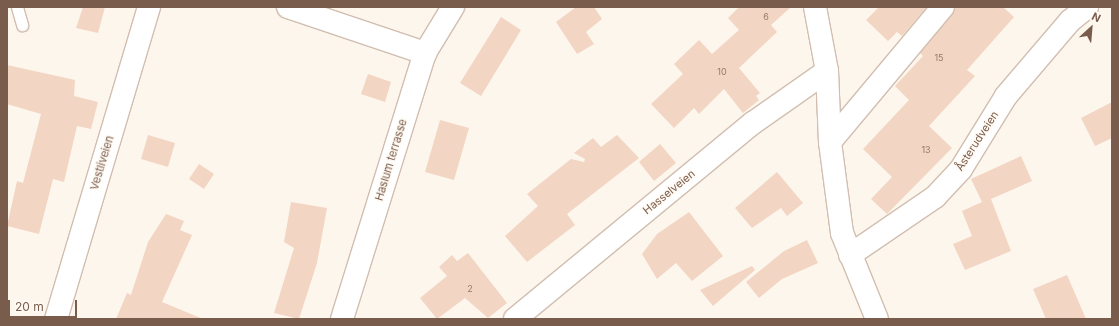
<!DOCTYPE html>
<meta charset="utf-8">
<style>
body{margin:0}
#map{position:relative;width:1119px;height:326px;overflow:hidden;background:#fdf6ec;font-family:Inter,sans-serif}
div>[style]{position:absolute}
.building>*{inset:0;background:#f3d5c3}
.roads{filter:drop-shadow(1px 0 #d1beb0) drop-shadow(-1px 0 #d1beb0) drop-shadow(0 1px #d1beb0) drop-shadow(0 -1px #d1beb0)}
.service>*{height:11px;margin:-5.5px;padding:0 5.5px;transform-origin:5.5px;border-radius:5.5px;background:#fff}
.minor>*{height:22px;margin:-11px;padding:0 11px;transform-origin:11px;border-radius:11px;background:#fff}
span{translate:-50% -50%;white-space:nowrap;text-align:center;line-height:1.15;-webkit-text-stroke:3px #fffaf3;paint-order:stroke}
.number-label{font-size:9px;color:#987a6a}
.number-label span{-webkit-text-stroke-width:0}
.street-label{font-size:11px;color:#7a5c4d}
.frame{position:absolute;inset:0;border:8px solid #7a5c4d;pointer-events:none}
.north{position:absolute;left:1071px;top:8px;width:40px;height:40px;-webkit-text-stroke:3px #fffaf3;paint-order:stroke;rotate:26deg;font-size:11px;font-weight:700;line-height:16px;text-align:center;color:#7a5c4d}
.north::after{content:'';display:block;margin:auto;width:14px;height:18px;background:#7a5c4d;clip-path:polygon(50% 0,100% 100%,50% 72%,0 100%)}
.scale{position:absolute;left:8px;top:300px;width:69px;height:18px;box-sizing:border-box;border:2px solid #7a5c4d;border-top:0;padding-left:5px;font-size:12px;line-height:14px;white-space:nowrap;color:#7a5c4d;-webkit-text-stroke:3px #fffaf3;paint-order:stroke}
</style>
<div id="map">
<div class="building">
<div style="clip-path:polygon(83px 7px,105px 7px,98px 33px,76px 28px)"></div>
<div style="clip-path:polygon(576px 7px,594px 7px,602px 19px,586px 32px,594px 44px,577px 54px,556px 22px)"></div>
<div style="clip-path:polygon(739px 7px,791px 7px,771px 25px,777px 32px,739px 68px,760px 93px,756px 96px,759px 100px,743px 113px,724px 89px,699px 114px,694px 108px,674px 128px,651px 104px,683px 74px,674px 64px,699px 40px,712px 54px,739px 30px,728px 18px)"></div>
<div style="clip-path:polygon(879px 7px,927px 7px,902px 36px,897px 32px,888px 41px,866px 20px)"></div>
<div style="clip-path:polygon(955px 7px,1003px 7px,1014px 17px,967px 70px,975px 76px,929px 126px,952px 148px,887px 214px,871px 199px,892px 177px,863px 149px,909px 100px,895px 86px,923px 56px,920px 53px)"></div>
<div style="clip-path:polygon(501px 17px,521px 30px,481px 96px,460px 83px)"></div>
<div style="clip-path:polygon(7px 65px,75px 80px,74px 96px,98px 102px,91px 129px,77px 126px,64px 182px,53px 179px,39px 234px,7px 226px,17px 181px,23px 183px,41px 114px,7px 104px)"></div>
<div style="clip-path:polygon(368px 74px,391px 82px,385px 102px,361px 94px)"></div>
<div style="clip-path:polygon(1112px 102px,1112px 138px,1095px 146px,1081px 118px)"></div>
<div style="clip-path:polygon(440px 120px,469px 128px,454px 180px,425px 172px)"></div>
<div style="clip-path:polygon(148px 135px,175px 143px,168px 167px,141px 159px)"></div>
<div style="clip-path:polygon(617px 135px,639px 158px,567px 214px,575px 225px,527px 262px,505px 236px,538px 206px,527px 194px,571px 159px,584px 162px,585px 159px,574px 153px,593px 138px,601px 147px)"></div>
<div style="clip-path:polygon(660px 144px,676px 163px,654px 181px,639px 162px)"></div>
<div style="clip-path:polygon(1021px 156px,1032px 181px,991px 199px,1011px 251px,965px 270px,953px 244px,972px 236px,962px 211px,982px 202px,971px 179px)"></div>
<div style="clip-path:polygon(199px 164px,214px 174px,204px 189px,189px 179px)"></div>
<div style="clip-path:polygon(777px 172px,803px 203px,787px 216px,781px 208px,752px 228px,735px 208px)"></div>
<div style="clip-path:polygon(291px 202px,327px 208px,317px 263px,299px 319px,274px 313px,294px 248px,284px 242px)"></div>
<div style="clip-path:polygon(689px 212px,723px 256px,692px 281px,676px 263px,657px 279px,642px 254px,657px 234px)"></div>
<div style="clip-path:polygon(166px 214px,184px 221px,180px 230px,192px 235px,162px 302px,203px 319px,116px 319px,127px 293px,131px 295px,148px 242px)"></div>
<div style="clip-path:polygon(807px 240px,818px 263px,782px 279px,759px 298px,746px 282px,784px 251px)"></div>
<div style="clip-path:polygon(468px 253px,507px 303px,488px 318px,465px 298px,437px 319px,420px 298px,447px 276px,439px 267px,452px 255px,457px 261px)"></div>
<div style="clip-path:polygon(752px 266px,755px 270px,713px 306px,700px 290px)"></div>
<div style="clip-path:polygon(1067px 275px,1086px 319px,1046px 319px,1033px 289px)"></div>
</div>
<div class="roads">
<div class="service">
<div style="left:17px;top:7px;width:19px;rotate:74deg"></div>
</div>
<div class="minor">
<div style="left:288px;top:7px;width:145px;rotate:18.6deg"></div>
<div style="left:815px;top:7px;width:65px;rotate:79.4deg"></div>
<div style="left:827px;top:71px;width:71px;rotate:87.6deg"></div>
<div style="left:830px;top:142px;width:92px;rotate:82.5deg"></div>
<div style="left:842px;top:233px;width:93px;rotate:67.9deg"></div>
<div style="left:830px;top:142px;width:176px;rotate:-50.1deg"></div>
<div style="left:850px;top:255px;width:103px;rotate:-34.3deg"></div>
<div style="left:935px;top:197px;width:38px;rotate:-47deg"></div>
<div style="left:961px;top:169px;width:86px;rotate:-58.3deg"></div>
<div style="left:1006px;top:96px;width:99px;rotate:-49.5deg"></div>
<div style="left:1070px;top:21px;width:22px;rotate:-39deg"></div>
<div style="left:56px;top:319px;width:326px;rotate:-73.4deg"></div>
<div style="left:342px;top:319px;width:279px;rotate:-72.7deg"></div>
<div style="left:425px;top:53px;width:54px;rotate:-58.7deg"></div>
<div style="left:515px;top:319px;width:308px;rotate:-39.5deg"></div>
<div style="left:753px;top:123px;width:90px;rotate:-35.1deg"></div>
</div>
</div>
<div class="number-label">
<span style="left:766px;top:17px">6</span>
<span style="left:939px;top:58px">15</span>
<span style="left:722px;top:72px">10</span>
<span style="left:926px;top:150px">13</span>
<span style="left:470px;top:289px">2</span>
</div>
<div class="street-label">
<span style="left:977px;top:141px;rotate:-57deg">Åsterudveien</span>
<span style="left:391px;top:160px;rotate:-73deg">Haslum terrasse</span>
<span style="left:102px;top:163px;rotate:-73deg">Vestliveien</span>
<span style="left:669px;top:192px;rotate:-39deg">Hasselveien</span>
</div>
<div class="frame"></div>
<div class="north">N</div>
<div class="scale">20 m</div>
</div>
